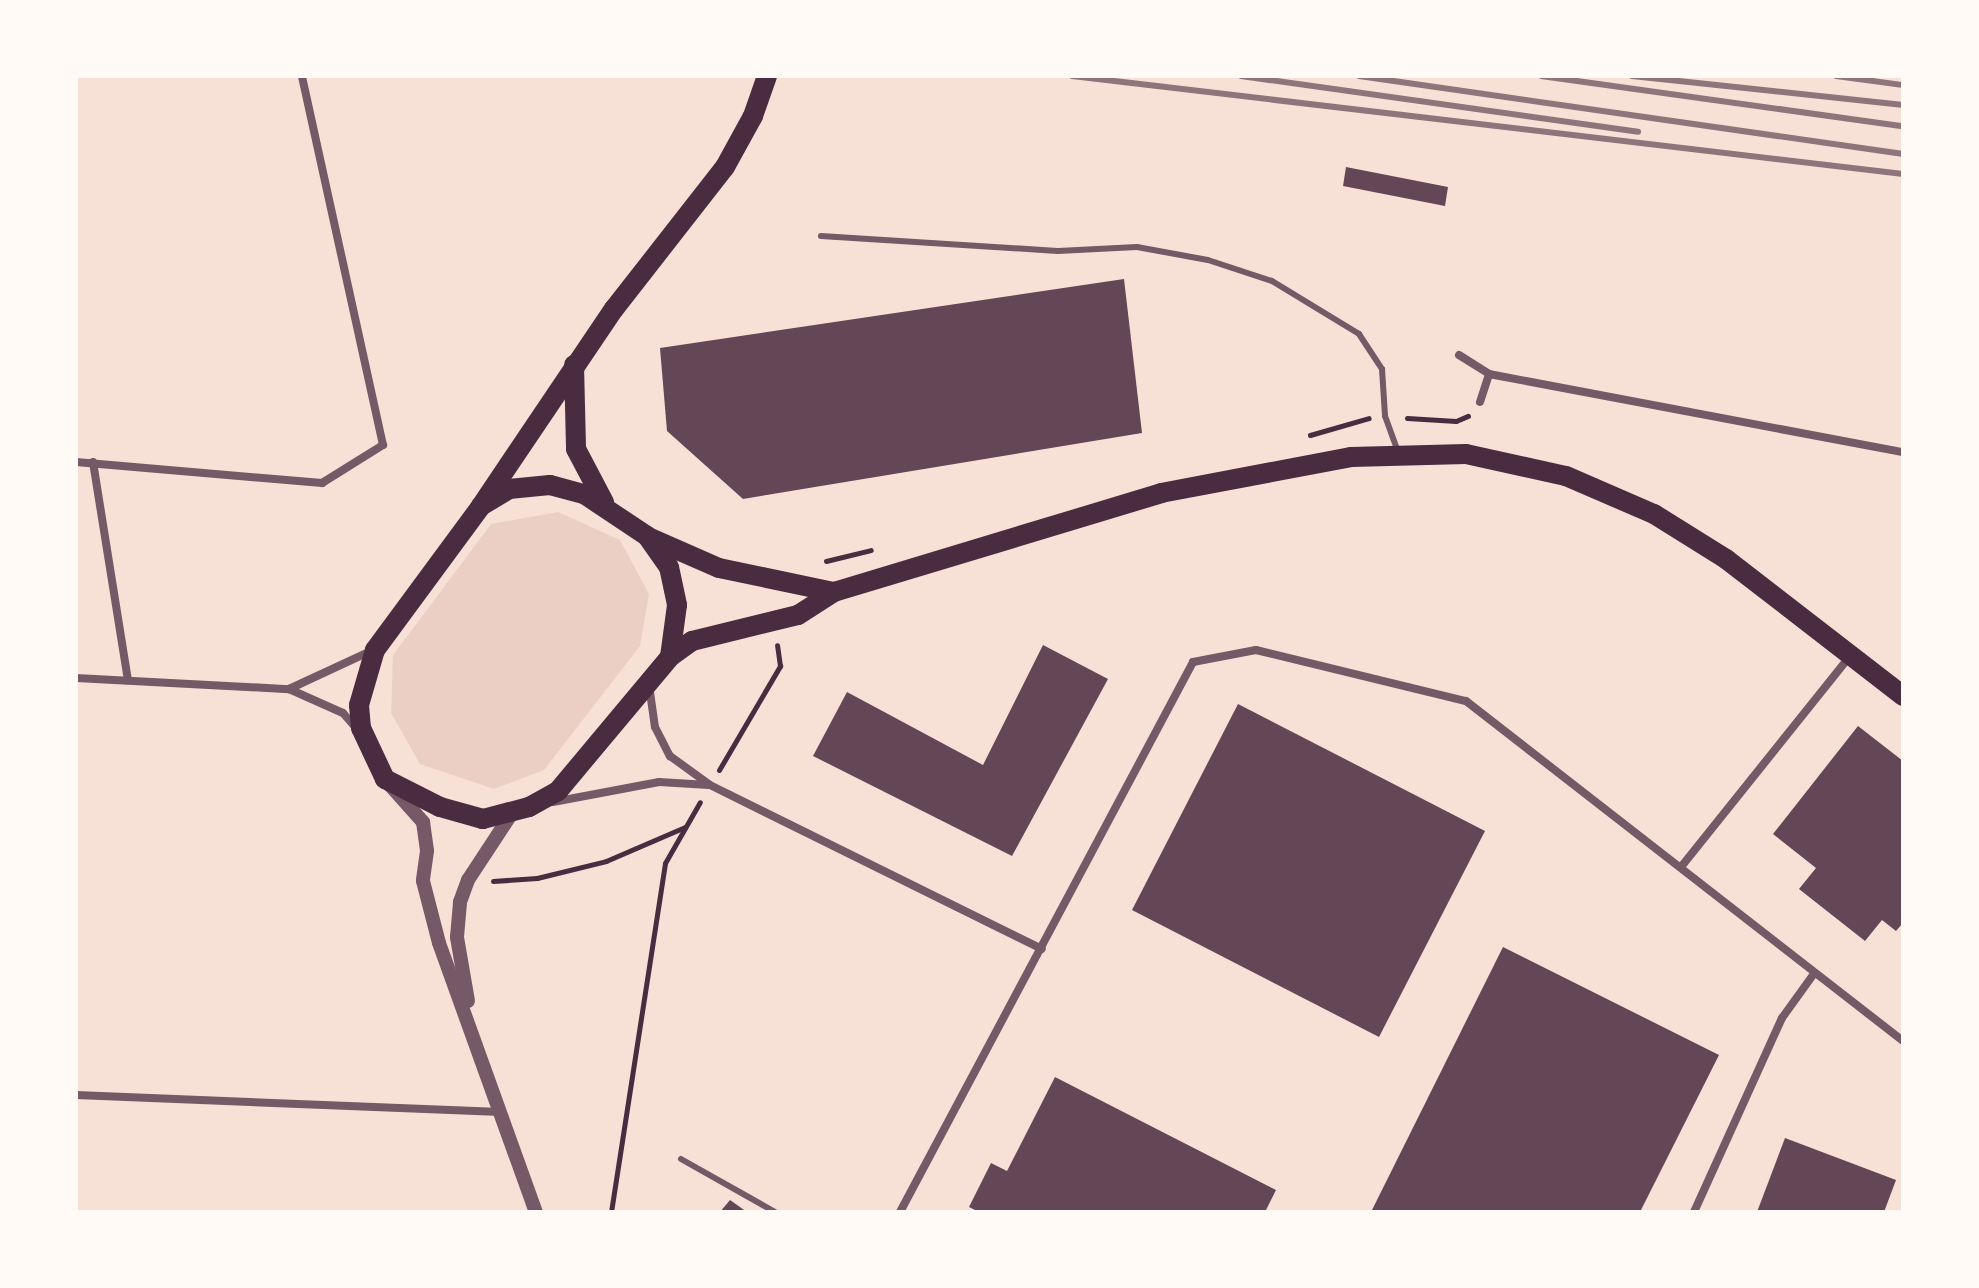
<!DOCTYPE html>
<style>
body{margin:0}
#map{position:relative;width:1979px;height:1288px;overflow:hidden;background:#f7e1d7;font-family:"Public Sans",sans-serif}
div>[style]{position:absolute}
.green>*{inset:0;background:#ebcfc5}
.building>*{inset:0;background:#644757}
.path>*{height:5px;margin:-2.5px;padding:0 2.5px;transform-origin:2.5px;border-radius:2.5px;background:#4a2c40}
.service>*{height:6px;margin:-3px;padding:0 3px;transform-origin:3px;border-radius:3px;background:#755966}
.minor>*{height:8px;margin:-4px;padding:0 4px;transform-origin:4px;border-radius:4px;background:#755966}
.tertiary>*{height:14px;margin:-7px;padding:0 7px;transform-origin:7px;border-radius:7px;background:#755966}
.primary>*{height:20px;margin:-10px;padding:0 10px;transform-origin:10px;border-radius:10px;background:#4a2c40}
.rail>*{height:6px;margin:-3px;padding:0 3px;transform-origin:3px;border-radius:3px;background:#8f747c}
span{translate:-50% -50%;white-space:nowrap;text-align:center;line-height:1.15;-webkit-text-stroke:6px #fffaf5;paint-order:stroke}
.frame{position:absolute;inset:0;border:78px solid #fffaf5;pointer-events:none}
</style>
<div id="map">
<div class="green">
<div style="clip-path:polygon(558px 512px,620px 540px,649px 594px,640px 646px,544px 770px,494px 789px,420px 764px,391px 713px,393px 655px,491px 524px)"></div>
</div>
<div class="building">
<div style="clip-path:polygon(1346px 167px,1448px 187px,1445px 206px,1343px 186px)"></div>
<div style="clip-path:polygon(1124px 279px,1142px 433px,743px 499px,667px 431px,660px 348px)"></div>
<div style="clip-path:polygon(1043px 645px,1108px 679px,1012px 856px,813px 756px,847px 692px,983px 765px)"></div>
<div style="clip-path:polygon(1238px 704px,1485px 831px,1379px 1037px,1132px 910px)"></div>
<div style="clip-path:polygon(1858px 726px,1903px 761px,1903px 923px,1896px 931px,1882px 920px,1865px 941px,1799px 889px,1816px 868px,1773px 834px)"></div>
<div style="clip-path:polygon(1503px 947px,1719px 1055px,1640px 1212px,1371px 1212px)"></div>
<div style="clip-path:polygon(1055px 1077px,1276px 1190px,1265px 1212px,979px 1212px,969px 1207px,991px 1163px,1007px 1171px)"></div>
<div style="clip-path:polygon(1785px 1138px,1896px 1180px,1884px 1212px,1757px 1212px)"></div>
<div style="clip-path:polygon(730px 1200px,747px 1212px,720px 1212px)"></div>
</div>
<div class="path">
<div style="left:1407px;top:418px;width:49px;rotate:3.5deg"></div>
<div style="left:1456px;top:421px;width:13px;rotate:-23deg"></div>
<div style="left:1310px;top:435px;width:61px;rotate:-16.1deg"></div>
<div style="left:826px;top:561px;width:46px;rotate:-13.7deg"></div>
<div style="left:719px;top:770px;width:121px;rotate:-59.6deg"></div>
<div style="left:780px;top:666px;width:21px;rotate:-98deg"></div>
<div style="left:493px;top:881px;width:44px;rotate:-3.9deg"></div>
<div style="left:537px;top:878px;width:71px;rotate:-13.8deg"></div>
<div style="left:606px;top:861px;width:86px;rotate:-23.3deg"></div>
<div style="left:611px;top:1212px;width:353px;rotate:-81.2deg"></div>
<div style="left:665px;top:863px;width:70px;rotate:-60.2deg"></div>
</div>
<div class="service">
<div style="left:821px;top:236px;width:237px;rotate:3.6deg"></div>
<div style="left:1058px;top:251px;width:79px;rotate:-2.9deg"></div>
<div style="left:1137px;top:247px;width:72px;rotate:10.4deg"></div>
<div style="left:1208px;top:260px;width:67px;rotate:18.2deg"></div>
<div style="left:1272px;top:281px;width:102px;rotate:31.3deg"></div>
<div style="left:1359px;top:334px;width:42px;rotate:56.7deg"></div>
<div style="left:1382px;top:369px;width:47px;rotate:86.3deg"></div>
<div style="left:1385px;top:416px;width:38px;rotate:70deg"></div>
<div style="left:681px;top:1159px;width:108px;rotate:29.4deg"></div>
</div>
<div class="minor">
<div style="left:1459px;top:355px;width:36px;rotate:32deg"></div>
<div style="left:1489px;top:374px;width:421px;rotate:10.7deg"></div>
<div style="left:1480px;top:402px;width:29px;rotate:-72deg"></div>
<div style="left:76px;top:462px;width:247px;rotate:4.9deg"></div>
<div style="left:322px;top:483px;width:72px;rotate:-31.9deg"></div>
<div style="left:383px;top:445px;width:378px;rotate:-102.4deg"></div>
<div style="left:93px;top:462px;width:221px;rotate:80.9deg"></div>
<div style="left:76px;top:678px;width:213px;rotate:3deg"></div>
<div style="left:289px;top:689px;width:59px;rotate:24deg"></div>
<div style="left:343px;top:713px;width:18px;rotate:49deg"></div>
<div style="left:649px;top:685px;width:42px;rotate:81.9deg"></div>
<div style="left:655px;top:727px;width:33px;rotate:63deg"></div>
<div style="left:670px;top:756px;width:49px;rotate:35.9deg"></div>
<div style="left:710px;top:785px;width:370px;rotate:26.3deg"></div>
<div style="left:289px;top:689px;width:90px;rotate:-24.9deg"></div>
<div style="left:553px;top:802px;width:108px;rotate:-10.7deg"></div>
<div style="left:659px;top:782px;width:50px;rotate:3.4deg"></div>
<div style="left:1681px;top:867px;width:270px;rotate:-51.3deg"></div>
<div style="left:76px;top:1095px;width:425px;rotate:2.3deg"></div>
<div style="left:900px;top:1212px;width:623px;rotate:-61.95deg"></div>
<div style="left:1193px;top:662px;width:64px;rotate:-10.8deg"></div>
<div style="left:1256px;top:650px;width:216px;rotate:13.7deg"></div>
<div style="left:1466px;top:701px;width:554px;rotate:37.88deg"></div>
<div style="left:1694px;top:1212px;width:213px;rotate:-65.6deg"></div>
<div style="left:1782px;top:1018px;width:53px;rotate:-54.2deg"></div>
</div>
<div class="tertiary">
<div style="left:390px;top:785px;width:50px;rotate:48.3deg"></div>
<div style="left:423px;top:822px;width:29px;rotate:82deg"></div>
<div style="left:427px;top:851px;width:30px;rotate:98deg"></div>
<div style="left:423px;top:881px;width:64px;rotate:75.5deg"></div>
<div style="left:439px;top:943px;width:286px;rotate:70.2deg"></div>
<div style="left:468px;top:1001px;width:65px;rotate:-99.8deg"></div>
<div style="left:457px;top:937px;width:35px;rotate:-85deg"></div>
<div style="left:460px;top:902px;width:23px;rotate:-70deg"></div>
<div style="left:468px;top:880px;width:80px;rotate:-56.7deg"></div>
</div>
<div class="primary">
<div style="left:574px;top:365px;width:84px;rotate:88.6deg"></div>
<div style="left:576px;top:449px;width:60px;rotate:62.2deg"></div>
<div style="left:481px;top:506px;width:33px;rotate:-31deg"></div>
<div style="left:509px;top:489px;width:41px;rotate:-5.6deg"></div>
<div style="left:550px;top:485px;width:35px;rotate:15deg"></div>
<div style="left:584px;top:494px;width:76px;rotate:33.7deg"></div>
<div style="left:647px;top:536px;width:38px;rotate:55deg"></div>
<div style="left:669px;top:567px;width:39px;rotate:78deg"></div>
<div style="left:677px;top:605px;width:52px;rotate:97.7deg"></div>
<div style="left:670px;top:657px;width:175px;rotate:129.9deg"></div>
<div style="left:558px;top:791px;width:33px;rotate:151deg"></div>
<div style="left:529px;top:807px;width:48px;rotate:165.4deg"></div>
<div style="left:483px;top:819px;width:45px;rotate:-164.4deg"></div>
<div style="left:440px;top:807px;width:62px;rotate:-153deg"></div>
<div style="left:385px;top:779px;width:56px;rotate:-115.2deg"></div>
<div style="left:361px;top:728px;width:23px;rotate:-95deg"></div>
<div style="left:359px;top:705px;width:57px;rotate:-73.8deg"></div>
<div style="left:375px;top:650px;width:179px;rotate:-53.6deg"></div>
<div style="left:481px;top:506px;width:238px;rotate:-56deg"></div>
<div style="left:614px;top:309px;width:180px;rotate:-52deg"></div>
<div style="left:725px;top:167px;width:58px;rotate:-61.2deg"></div>
<div style="left:753px;top:116px;width:42px;rotate:-70.7deg"></div>
<div style="left:648px;top:537px;width:77px;rotate:23.6deg"></div>
<div style="left:719px;top:568px;width:117px;rotate:11.8deg"></div>
<div style="left:670px;top:657px;width:27px;rotate:-36deg"></div>
<div style="left:692px;top:641px;width:109px;rotate:-13.8deg"></div>
<div style="left:798px;top:615px;width:43px;rotate:-32.6deg"></div>
<div style="left:834px;top:592px;width:342px;rotate:-16.8deg"></div>
<div style="left:1161px;top:493px;width:193px;rotate:-10.7deg"></div>
<div style="left:1351px;top:457px;width:115px;rotate:-1.5deg"></div>
<div style="left:1466px;top:454px;width:102px;rotate:12.4deg"></div>
<div style="left:1566px;top:476px;width:96px;rotate:23.4deg"></div>
<div style="left:1654px;top:514px;width:85px;rotate:32deg"></div>
<div style="left:1726px;top:559px;width:224px;rotate:37.7deg"></div>
</div>
<div class="rail">
<div style="left:1072px;top:76px;width:837px;rotate:6.73deg"></div>
<div style="left:1241px;top:76px;width:401px;rotate:8deg"></div>
<div style="left:1359px;top:76px;width:550px;rotate:8.16deg"></div>
<div style="left:1541px;top:76px;width:365px;rotate:7.9deg"></div>
<div style="left:1632px;top:76px;width:273px;rotate:6.1deg"></div>
<div style="left:1836px;top:76px;width:68px;rotate:7.7deg"></div>
</div>
<div class="frame"></div>
</div>
